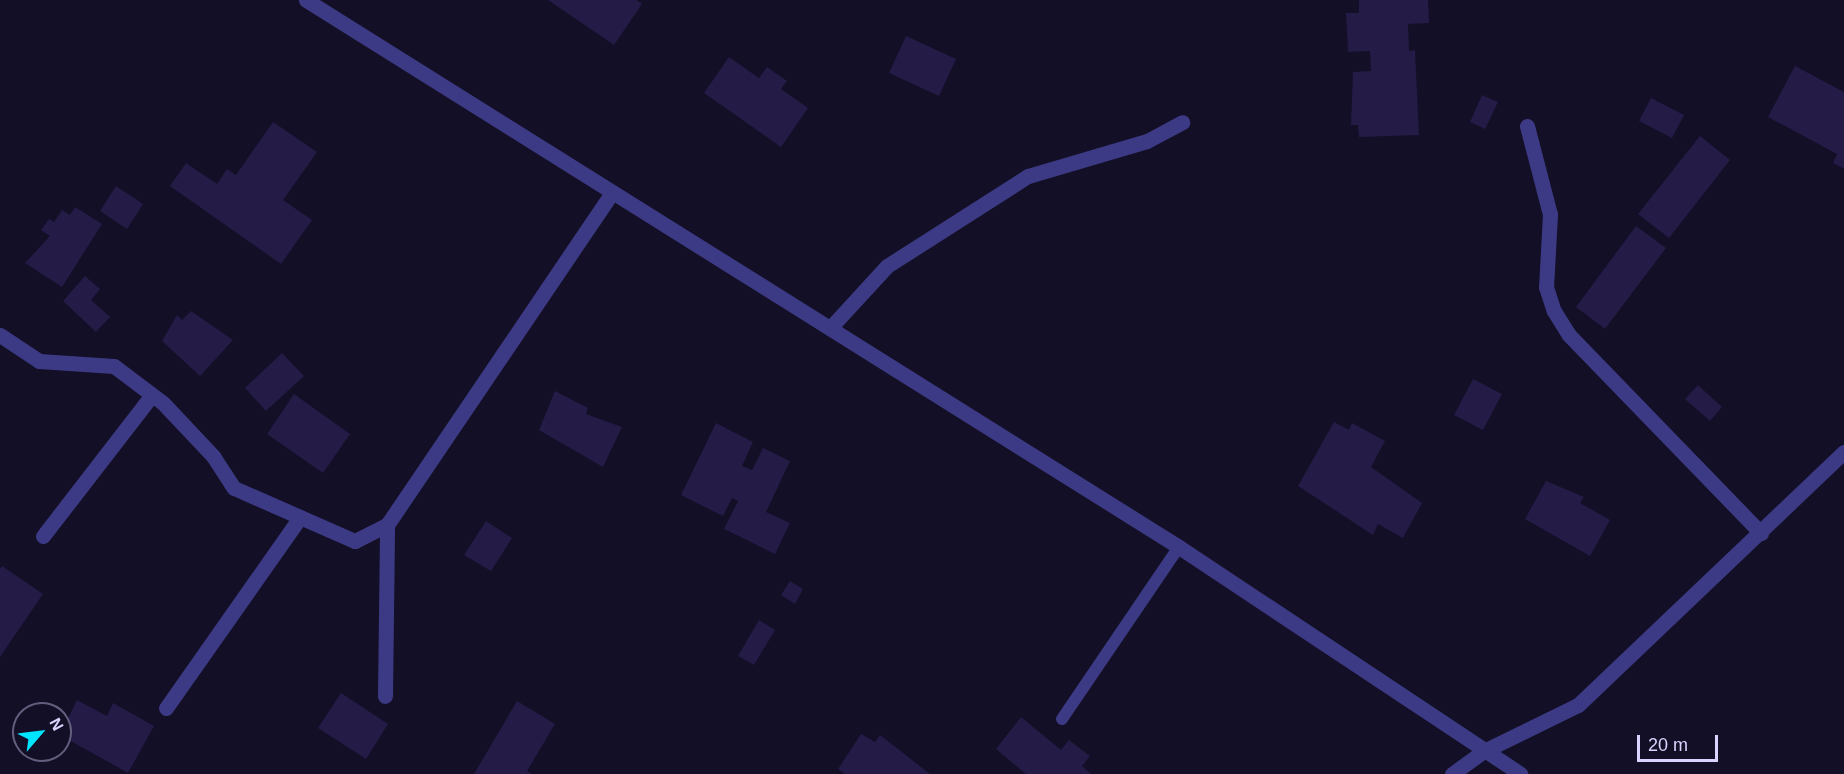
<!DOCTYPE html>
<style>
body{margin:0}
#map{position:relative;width:1844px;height:774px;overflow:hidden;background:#130f26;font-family:Helvetica,sans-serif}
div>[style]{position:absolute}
.building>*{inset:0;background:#241b47}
.service>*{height:12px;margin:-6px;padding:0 6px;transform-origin:6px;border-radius:6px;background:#3d3a85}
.minor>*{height:15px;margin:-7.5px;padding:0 7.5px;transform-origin:7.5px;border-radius:7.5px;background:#3d3a85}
.tertiary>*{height:15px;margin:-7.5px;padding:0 7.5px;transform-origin:7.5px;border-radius:7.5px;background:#3d3a85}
span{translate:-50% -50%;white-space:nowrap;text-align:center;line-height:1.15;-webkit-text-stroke:5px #130f26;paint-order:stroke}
.north{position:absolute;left:12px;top:702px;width:60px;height:60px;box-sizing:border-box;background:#130f26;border:2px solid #625e7d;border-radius:50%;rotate:62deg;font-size:16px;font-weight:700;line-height:24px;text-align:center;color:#d9d4ff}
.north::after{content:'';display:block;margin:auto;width:21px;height:27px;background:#00e5ff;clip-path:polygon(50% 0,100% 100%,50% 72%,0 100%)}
.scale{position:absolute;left:1637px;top:735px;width:81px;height:27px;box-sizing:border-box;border:3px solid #d9d4ff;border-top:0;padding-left:8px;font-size:18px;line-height:21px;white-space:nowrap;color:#d9d4ff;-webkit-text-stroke:4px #130f26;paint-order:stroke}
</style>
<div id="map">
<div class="building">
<div style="clip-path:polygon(548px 0,637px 0,642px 4px,614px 45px)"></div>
<div style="clip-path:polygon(1359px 0,1428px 0,1429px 23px,1408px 24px,1409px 51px,1415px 50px,1419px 135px,1359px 137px,1358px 125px,1351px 125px,1353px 72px,1371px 71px,1370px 51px,1348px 52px,1346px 13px,1359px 13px)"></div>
<div style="clip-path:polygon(906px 36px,956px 59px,939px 96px,889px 73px)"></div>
<div style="clip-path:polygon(729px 57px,759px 78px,767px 67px,787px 81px,781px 89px,808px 108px,781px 147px,704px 93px)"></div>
<div style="clip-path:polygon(1795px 66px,1844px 92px,1844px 169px,1833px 163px,1837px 154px,1768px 117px)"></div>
<div style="clip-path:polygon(1482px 95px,1498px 102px,1485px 129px,1470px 122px)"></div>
<div style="clip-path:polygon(1651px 98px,1684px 115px,1672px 138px,1639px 121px)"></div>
<div style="clip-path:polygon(273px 122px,317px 152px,283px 200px,312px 220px,281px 264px,170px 186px,186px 163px,217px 184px,227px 169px,236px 175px)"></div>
<div style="clip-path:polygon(1700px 136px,1730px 160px,1669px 238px,1638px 214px)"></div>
<div style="clip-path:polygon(116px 186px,143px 204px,127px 229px,100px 211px)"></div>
<div style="clip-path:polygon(75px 207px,102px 224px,62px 287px,25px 263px,50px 236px,41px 230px,49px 219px,54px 222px,62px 210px,70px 215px)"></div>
<div style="clip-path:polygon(1636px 226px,1666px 248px,1605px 329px,1576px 307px)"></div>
<div style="clip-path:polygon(85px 276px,100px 289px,91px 300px,110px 317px,96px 332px,63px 301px)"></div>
<div style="clip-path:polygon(191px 311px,233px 340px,200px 376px,162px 341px,177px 315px,182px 320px)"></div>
<div style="clip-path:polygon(282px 353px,304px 376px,266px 411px,245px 388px)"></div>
<div style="clip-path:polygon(1473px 379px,1502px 394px,1483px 430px,1454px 415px)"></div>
<div style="clip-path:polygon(1698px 385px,1722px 407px,1710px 421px,1685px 399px)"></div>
<div style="clip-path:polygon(555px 391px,588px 408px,586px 414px,622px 427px,603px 467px,539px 430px)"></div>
<div style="clip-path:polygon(294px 394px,350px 434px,323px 473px,267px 434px)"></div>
<div style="clip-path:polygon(1334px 422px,1349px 430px,1352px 423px,1385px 441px,1371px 467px,1422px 503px,1403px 538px,1378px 524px,1373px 535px,1298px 486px)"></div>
<div style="clip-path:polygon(716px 423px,753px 442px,742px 466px,752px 470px,763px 448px,790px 461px,766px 512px,790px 523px,775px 554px,724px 529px,738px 501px,732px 498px,723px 516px,681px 495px)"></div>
<div style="clip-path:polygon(1546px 481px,1584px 497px,1580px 503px,1610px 520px,1590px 556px,1525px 519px)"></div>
<div style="clip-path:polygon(486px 521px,512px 538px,491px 571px,464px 555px)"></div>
<div style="clip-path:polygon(2px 566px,43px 594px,0 657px,0 569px)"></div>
<div style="clip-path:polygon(790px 581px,803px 589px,795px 604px,781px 595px)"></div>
<div style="clip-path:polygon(759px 620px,775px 630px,754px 665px,738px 656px)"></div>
<div style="clip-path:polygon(341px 693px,388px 724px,366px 759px,318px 728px)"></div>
<div style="clip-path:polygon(77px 700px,107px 716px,113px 703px,154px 726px,128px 773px,60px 735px)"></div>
<div style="clip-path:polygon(517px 701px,555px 724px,527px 771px,532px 774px,474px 774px)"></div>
<div style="clip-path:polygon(1021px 717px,1061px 750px,1069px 740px,1090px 756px,1082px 766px,1091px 774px,1026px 774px,996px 749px)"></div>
<div style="clip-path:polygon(861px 734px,875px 742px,880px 735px,930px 774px,845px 774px,838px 769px)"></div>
</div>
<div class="service">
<div style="left:1062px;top:719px;width:208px;rotate:-55.8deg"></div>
</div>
<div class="minor">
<div style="left:1527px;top:126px;width:91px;rotate:75.4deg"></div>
<div style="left:1550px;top:214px;width:73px;rotate:93.1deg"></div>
<div style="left:1546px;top:287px;width:25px;rotate:72deg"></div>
<div style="left:1554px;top:311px;width:28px;rotate:58deg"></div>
<div style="left:1569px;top:335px;width:276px;rotate:45.9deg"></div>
<div style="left:830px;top:328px;width:84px;rotate:-47.4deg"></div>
<div style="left:887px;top:266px;width:167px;rotate:-32.6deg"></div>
<div style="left:1028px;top:176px;width:124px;rotate:-16.4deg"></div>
<div style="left:1147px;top:141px;width:40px;rotate:-28deg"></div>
<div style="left:0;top:335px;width:47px;rotate:33.7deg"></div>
<div style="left:39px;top:361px;width:75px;rotate:3.8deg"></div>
<div style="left:114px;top:366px;width:61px;rotate:37.1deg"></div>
<div style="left:163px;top:403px;width:73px;rotate:46.7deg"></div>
<div style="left:213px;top:456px;width:38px;rotate:57deg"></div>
<div style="left:234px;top:488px;width:132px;rotate:23.7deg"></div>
<div style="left:355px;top:541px;width:36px;rotate:-27deg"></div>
<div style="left:387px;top:525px;width:401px;rotate:-55.9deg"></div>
<div style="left:43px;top:536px;width:178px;rotate:-52.3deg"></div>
<div style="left:385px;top:696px;width:171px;rotate:-89.3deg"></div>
<div style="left:166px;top:708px;width:233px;rotate:-54.9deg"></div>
<div style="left:1452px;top:774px;width:39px;rotate:-36deg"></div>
<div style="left:1484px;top:751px;width:105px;rotate:-26.1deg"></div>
<div style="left:1578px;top:705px;width:367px;rotate:-43.6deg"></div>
</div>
<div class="tertiary">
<div style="left:306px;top:0;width:1030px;rotate:32.07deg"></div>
<div style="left:1179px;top:547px;width:410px;rotate:33.6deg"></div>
</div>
<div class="north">N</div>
<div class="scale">20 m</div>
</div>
